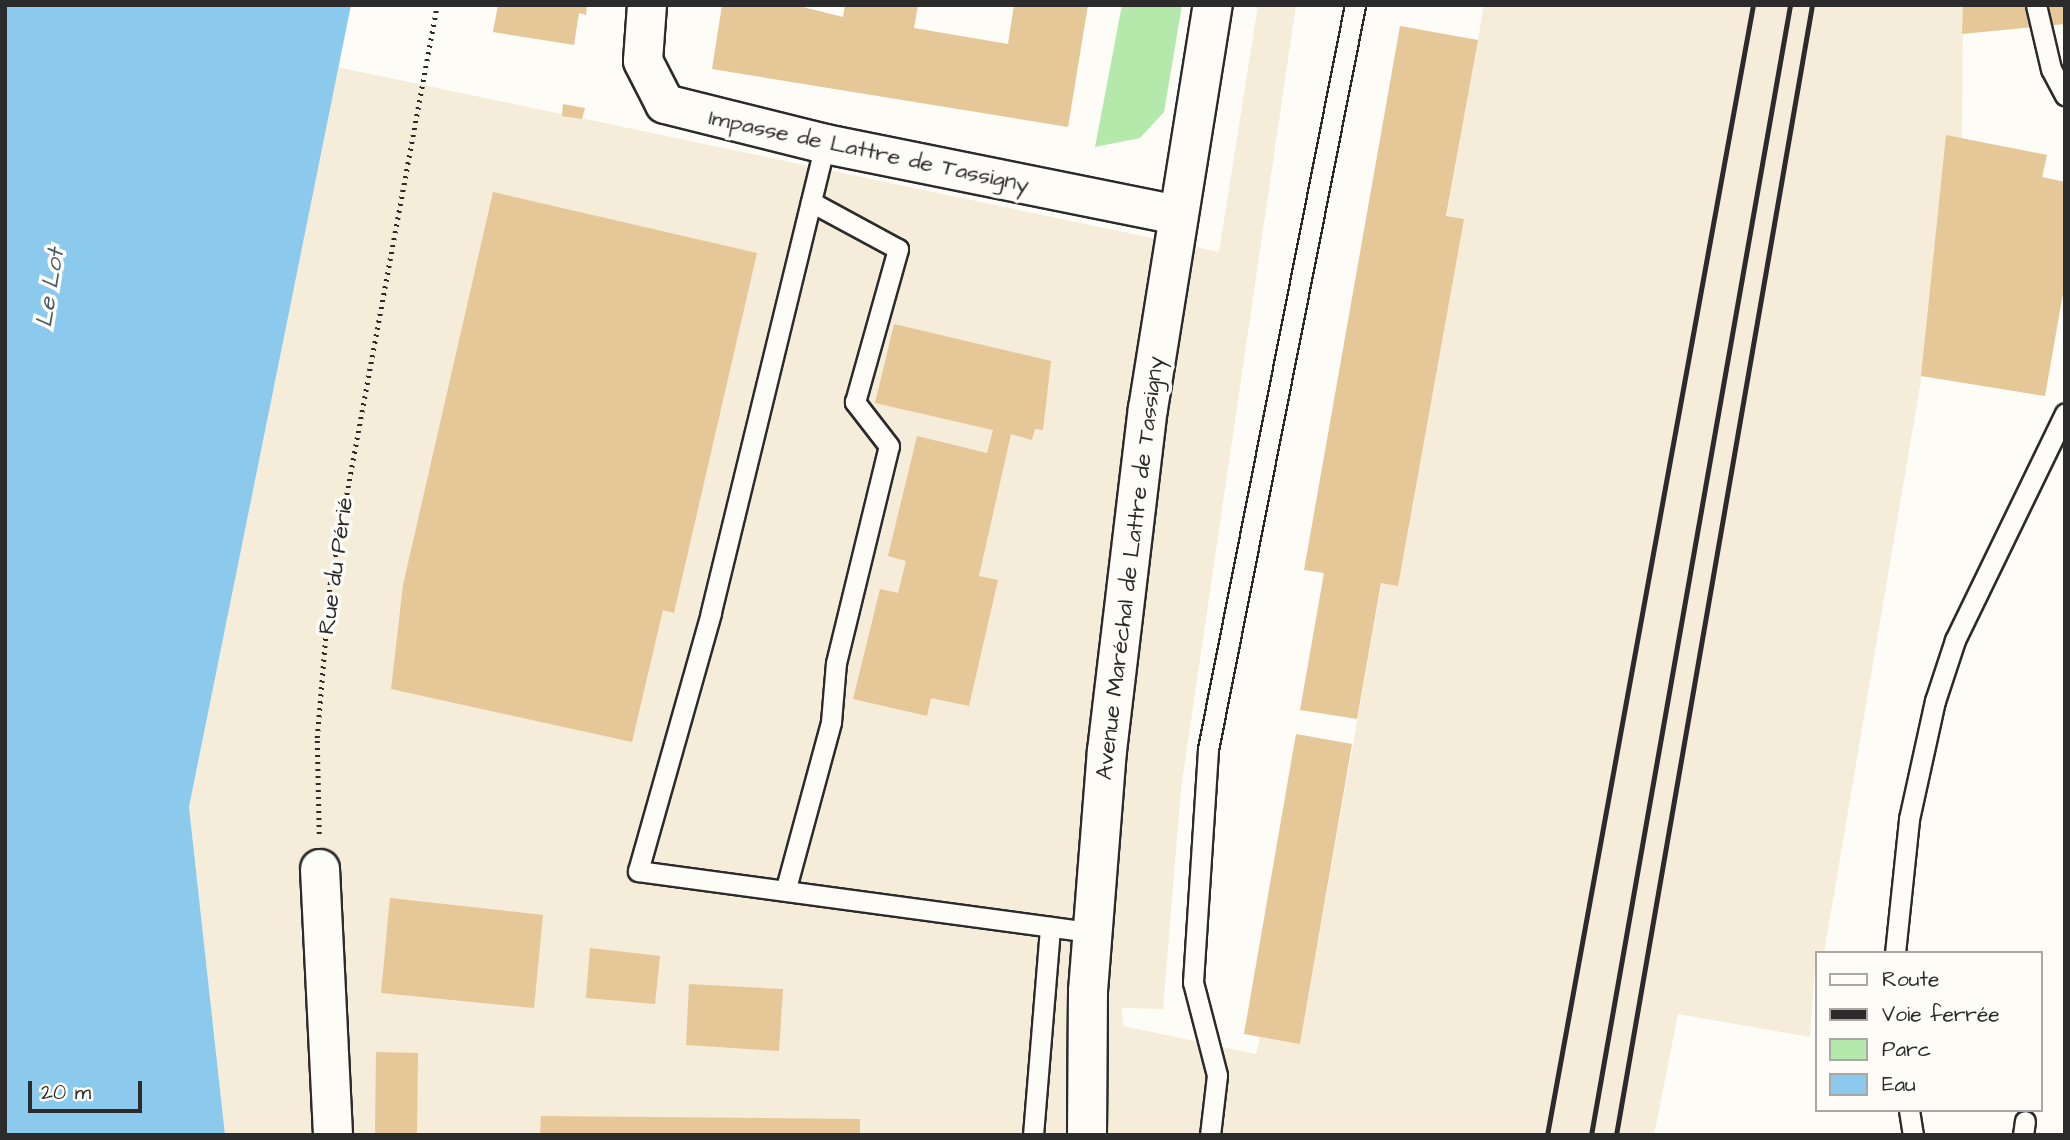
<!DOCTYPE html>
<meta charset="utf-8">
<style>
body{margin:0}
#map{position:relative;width:2070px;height:1140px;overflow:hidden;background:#fdfcf7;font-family:"Architects Daughter",sans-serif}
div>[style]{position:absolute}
.built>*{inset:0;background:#f6ecda}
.green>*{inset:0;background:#b4e9ab}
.water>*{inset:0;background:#8bcaec}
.building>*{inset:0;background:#e5c798}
.path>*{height:4.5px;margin-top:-2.25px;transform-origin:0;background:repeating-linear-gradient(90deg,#2b2b2b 0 2px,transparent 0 7px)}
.roads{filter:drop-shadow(2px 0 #2b2b2b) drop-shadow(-2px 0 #2b2b2b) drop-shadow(0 2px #2b2b2b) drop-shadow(0 -2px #2b2b2b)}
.service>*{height:19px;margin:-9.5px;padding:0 9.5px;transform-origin:9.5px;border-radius:9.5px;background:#fdfcf7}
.minor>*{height:38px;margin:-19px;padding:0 19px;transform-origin:19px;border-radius:19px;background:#fdfcf7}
.tertiary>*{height:38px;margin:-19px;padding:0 19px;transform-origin:19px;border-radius:19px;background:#fdfcf7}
.rail>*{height:5px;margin:-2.5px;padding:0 2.5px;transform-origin:2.5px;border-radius:2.5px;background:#2b2b2b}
span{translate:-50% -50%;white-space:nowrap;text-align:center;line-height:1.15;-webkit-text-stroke:7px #fdfcf7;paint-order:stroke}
.street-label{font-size:23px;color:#2b2b2b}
.water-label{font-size:24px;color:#485b65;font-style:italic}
.frame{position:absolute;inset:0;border:7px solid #2b2b2b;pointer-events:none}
.legend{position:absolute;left:1815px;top:951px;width:228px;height:161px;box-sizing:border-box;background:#fdfcf7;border:2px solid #a9a8a5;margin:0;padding:9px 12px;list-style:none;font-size:21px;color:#2b2b2b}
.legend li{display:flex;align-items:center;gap:14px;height:35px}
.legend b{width:35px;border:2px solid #a9a8a5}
.scale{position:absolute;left:28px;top:1081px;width:114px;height:32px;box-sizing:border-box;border:4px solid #2b2b2b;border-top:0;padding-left:9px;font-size:21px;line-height:24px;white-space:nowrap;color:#2b2b2b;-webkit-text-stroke:5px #fdfcf7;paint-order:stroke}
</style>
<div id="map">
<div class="built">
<div style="clip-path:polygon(1258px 5px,1296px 5px,1181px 789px,1163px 1009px,1122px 1008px,1123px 1026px,1256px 1054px,1260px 1037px,1300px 1044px,1484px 5px,1963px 5px,1962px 138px,1824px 953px,1816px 953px,1810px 1037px,1678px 1014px,1654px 1135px,225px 1135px,189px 807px,337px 67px,1219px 252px)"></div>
</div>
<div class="green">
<div style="clip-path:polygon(1122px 5px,1182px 5px,1164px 112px,1140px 138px,1095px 147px)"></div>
</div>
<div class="water">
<div style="clip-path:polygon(5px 5px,351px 5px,189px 807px,225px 1135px,5px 1135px)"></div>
</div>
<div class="building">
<div style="clip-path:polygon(498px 5px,587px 5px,586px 15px,579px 13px,574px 45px,493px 32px)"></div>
<div style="clip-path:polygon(722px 5px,795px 5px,843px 17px,845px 5px,918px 5px,914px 28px,1008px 44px,1014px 5px,1088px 5px,1068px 127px,712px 69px)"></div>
<div style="clip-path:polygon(1963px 5px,2065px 5px,2065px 24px,1962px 34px)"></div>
<div style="clip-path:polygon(1400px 26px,1478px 40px,1446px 216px,1464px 219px,1398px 586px,1381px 583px,1357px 719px,1300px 710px,1324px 573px,1304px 570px)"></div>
<div style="clip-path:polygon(563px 104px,585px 108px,582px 119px,562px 116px)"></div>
<div style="clip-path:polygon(1946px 135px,2047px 155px,2042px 177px,2065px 182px,2065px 282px,2045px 396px,1921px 376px)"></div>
<div style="clip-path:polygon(493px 192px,757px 253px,674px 613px,663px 610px,632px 742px,391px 689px,403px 585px)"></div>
<div style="clip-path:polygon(894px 324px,1051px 361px,1043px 430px,1035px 429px,1032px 440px,1011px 434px,979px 576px,998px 580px,969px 706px,931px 698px,927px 716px,853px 699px,880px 589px,898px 593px,906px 561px,888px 556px,917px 436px,987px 453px,993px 430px,875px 403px)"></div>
<div style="clip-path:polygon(1296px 734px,1352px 744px,1300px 1044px,1244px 1034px)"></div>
<div style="clip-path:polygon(390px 898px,543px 915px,534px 1008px,381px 993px)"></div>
<div style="clip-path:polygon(590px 948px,660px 956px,655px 1004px,586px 998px)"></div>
<div style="clip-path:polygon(689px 984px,783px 989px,779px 1051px,686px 1045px)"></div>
<div style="clip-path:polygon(376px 1052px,418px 1053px,417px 1135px,375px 1135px)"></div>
<div style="clip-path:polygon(541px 1116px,860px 1119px,860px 1135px,540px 1135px)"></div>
</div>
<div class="path">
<div style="left:319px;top:834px;width:96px;rotate:-91.2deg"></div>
<div style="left:317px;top:738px;width:155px;rotate:-85.2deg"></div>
<div style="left:330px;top:584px;width:589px;rotate:-79.53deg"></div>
</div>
<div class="roads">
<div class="service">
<div style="left:2036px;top:5px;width:66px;rotate:76.8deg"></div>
<div style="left:2051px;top:69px;width:30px;rotate:62deg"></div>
<div style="left:825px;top:144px;width:483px;rotate:103.7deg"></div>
<div style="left:711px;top:613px;width:268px;rotate:105.8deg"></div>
<div style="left:638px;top:871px;width:458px;rotate:7.7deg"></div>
<div style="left:786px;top:888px;width:172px;rotate:-74.8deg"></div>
<div style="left:831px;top:722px;width:59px;rotate:-85.2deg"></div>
<div style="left:836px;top:663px;width:223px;rotate:-76.3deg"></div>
<div style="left:889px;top:446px;width:56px;rotate:-127.7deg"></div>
<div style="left:855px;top:402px;width:159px;rotate:-74.3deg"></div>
<div style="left:898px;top:249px;width:99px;rotate:-151.6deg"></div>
<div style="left:1895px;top:953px;width:135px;rotate:-84deg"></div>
<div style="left:1909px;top:819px;width:121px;rotate:-77.6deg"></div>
<div style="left:1935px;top:701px;width:64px;rotate:-71.8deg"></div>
<div style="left:1955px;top:640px;width:252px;rotate:-64.1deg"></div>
<div style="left:1909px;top:1110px;width:25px;rotate:81deg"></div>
<div style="left:1033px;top:1135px;width:209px;rotate:-85.3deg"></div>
<div style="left:1210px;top:1135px;width:60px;rotate:-83.3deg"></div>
<div style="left:1217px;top:1075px;width:96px;rotate:-104.5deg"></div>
<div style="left:1193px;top:982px;width:233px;rotate:-86.3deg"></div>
<div style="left:1208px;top:749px;width:758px;rotate:-78.82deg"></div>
<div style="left:2023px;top:1135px;width:14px;rotate:-82deg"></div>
</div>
<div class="minor">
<div style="left:647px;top:5px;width:56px;rotate:94.1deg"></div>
<div style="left:643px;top:61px;width:48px;rotate:62.9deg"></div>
<div style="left:665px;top:104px;width:165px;rotate:14deg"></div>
<div style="left:825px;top:144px;width:360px;rotate:11.4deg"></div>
<div style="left:320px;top:869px;width:266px;rotate:87.2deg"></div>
</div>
<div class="tertiary">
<div style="left:1087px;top:1135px;width:144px;rotate:-89.6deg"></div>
<div style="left:1088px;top:991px;width:241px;rotate:-85.5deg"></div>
<div style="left:1107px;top:751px;width:344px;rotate:-83.2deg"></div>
<div style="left:1148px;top:409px;width:409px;rotate:-80.9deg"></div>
</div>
</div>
<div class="rail">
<div style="left:1547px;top:1135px;width:1149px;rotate:-79.67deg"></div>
<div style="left:1591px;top:1135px;width:1147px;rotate:-80.01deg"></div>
<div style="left:1616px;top:1135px;width:1147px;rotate:-80.16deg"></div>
</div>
<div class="street-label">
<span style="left:869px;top:151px;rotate:12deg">Impasse de Lattre de Tassigny</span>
<span style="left:336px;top:566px;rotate:-82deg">Rue du Périé</span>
<span style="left:1130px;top:568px;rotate:-83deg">Avenue Maréchal de Lattre de Tassigny</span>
</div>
<div class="water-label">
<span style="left:51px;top:288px;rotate:-81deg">Le Lot</span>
</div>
<div class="frame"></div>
<ul class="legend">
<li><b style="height:9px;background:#fdfcf7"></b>Route</li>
<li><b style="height:9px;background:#2b2b2b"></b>Voie ferrée</li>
<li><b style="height:19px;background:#b4e9ab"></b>Parc</li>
<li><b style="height:19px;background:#8bcaec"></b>Eau</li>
</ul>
<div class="scale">20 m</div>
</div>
